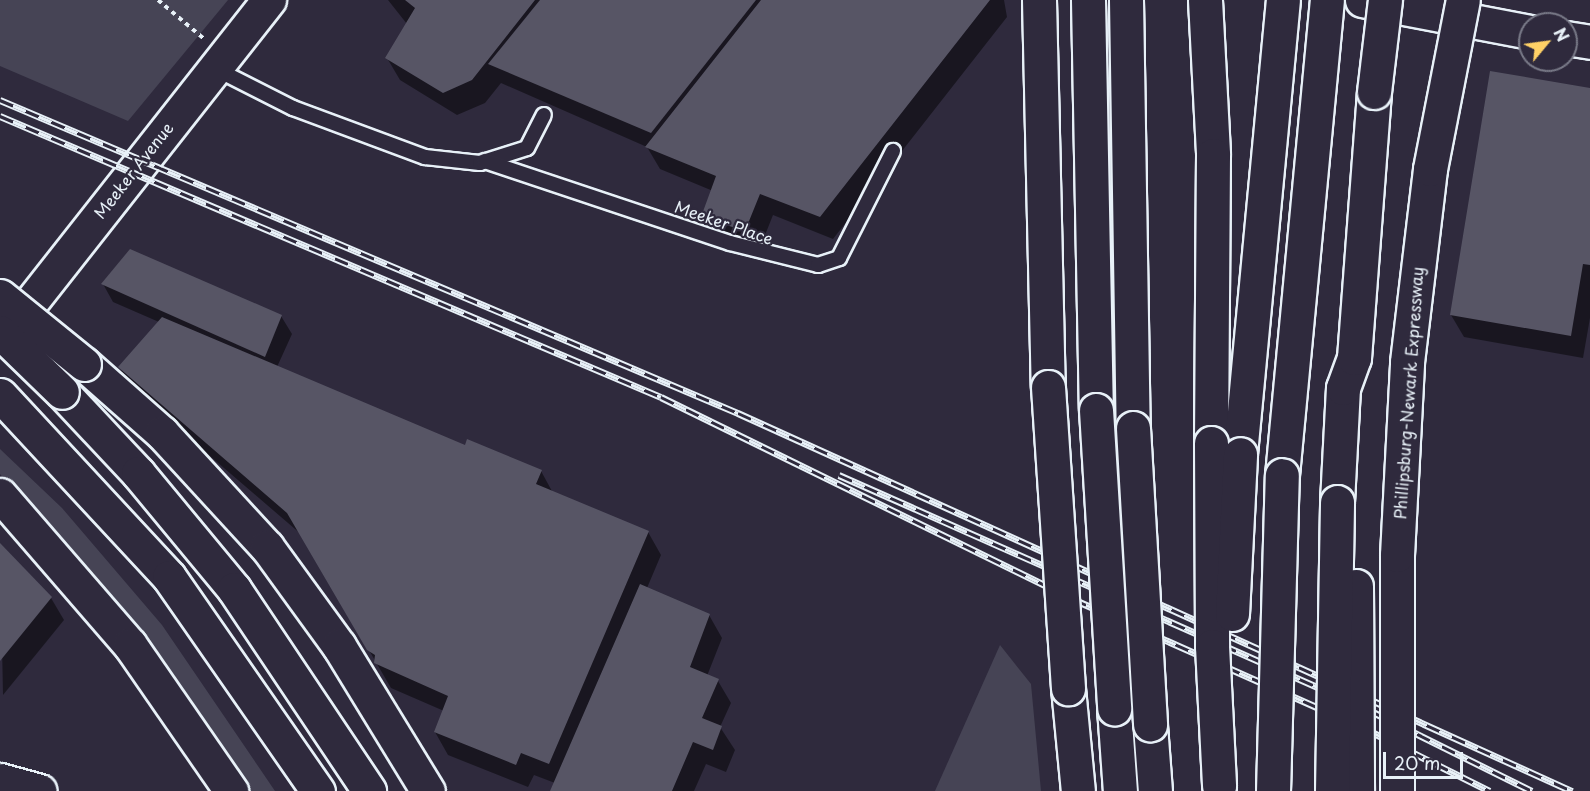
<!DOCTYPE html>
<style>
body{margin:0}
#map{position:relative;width:1590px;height:791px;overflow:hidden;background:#2f2a3d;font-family:"Playpen Sans",sans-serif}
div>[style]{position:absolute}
.green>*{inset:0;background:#464455}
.shadow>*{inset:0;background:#0007}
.building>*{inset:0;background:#575565}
.path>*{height:4px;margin-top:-2px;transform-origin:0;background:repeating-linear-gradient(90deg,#e8f1f8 0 4.5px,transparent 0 9px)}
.roads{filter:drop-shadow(2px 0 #e8f1f8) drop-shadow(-2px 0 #e8f1f8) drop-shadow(0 2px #e8f1f8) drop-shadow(0 -2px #e8f1f8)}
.service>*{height:14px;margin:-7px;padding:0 7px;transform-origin:7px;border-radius:7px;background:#2f2a3d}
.tertiary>*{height:33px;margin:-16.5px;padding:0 16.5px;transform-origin:16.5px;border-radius:16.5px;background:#2f2a3d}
.secondary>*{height:33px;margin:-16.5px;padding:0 16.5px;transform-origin:16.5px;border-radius:16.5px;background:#2f2a3d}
.motorway>*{height:33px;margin:-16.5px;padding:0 16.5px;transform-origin:16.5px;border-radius:16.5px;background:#2f2a3d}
.rail>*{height:7px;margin-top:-3.5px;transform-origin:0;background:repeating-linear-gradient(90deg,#2f2a3d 0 14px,#e8f1f8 0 28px);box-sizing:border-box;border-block:2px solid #e8f1f8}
.bridges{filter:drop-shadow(2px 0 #e8f1f8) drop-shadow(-2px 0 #e8f1f8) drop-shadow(0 2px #e8f1f8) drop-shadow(0 -2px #e8f1f8)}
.motorway-bridge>*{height:33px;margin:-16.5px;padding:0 16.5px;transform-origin:16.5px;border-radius:16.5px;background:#2f2a3d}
span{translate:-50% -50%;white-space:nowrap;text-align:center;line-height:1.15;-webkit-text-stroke:4.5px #2f2a3d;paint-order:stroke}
.street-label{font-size:16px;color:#e8f1f8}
.north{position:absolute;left:1518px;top:12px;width:60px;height:60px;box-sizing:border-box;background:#2f2a3d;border:2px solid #797a88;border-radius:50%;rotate:61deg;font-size:16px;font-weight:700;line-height:24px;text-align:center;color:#e8f1f8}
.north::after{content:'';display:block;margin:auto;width:21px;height:27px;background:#ffd166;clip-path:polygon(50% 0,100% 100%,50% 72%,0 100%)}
.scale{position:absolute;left:1383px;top:752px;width:80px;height:27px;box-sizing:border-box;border:3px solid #e8f1f8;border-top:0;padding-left:8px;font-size:18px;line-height:21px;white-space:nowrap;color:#e8f1f8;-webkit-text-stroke:4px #2f2a3d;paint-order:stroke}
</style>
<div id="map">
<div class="green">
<div style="clip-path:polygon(0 0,228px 0,128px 121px,0 66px)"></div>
<div style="clip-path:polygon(0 449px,62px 508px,162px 625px,275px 791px,249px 791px,167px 669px,0 474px)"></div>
<div style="clip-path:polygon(1000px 645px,1031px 684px,1041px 791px,935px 791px)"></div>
</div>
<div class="shadow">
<div style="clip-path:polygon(388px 0,1004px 0,1007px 17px,833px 239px,773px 215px,758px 253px,716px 239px,703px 217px,713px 191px,660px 169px,647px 147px,501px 83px,485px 103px,457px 115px,400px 80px,387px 58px,407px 24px)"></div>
<div style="clip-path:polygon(1590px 89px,1590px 318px,1583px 358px,1464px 337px,1451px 315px)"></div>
<div style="clip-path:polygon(103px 284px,281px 316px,292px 334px,277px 367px,466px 447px,541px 471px,553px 493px,648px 532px,661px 555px,647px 588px,709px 615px,722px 638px,707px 676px,718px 681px,731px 703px,720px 727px,735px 750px,726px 772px,706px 764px,694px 791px,552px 791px,555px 783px,534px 775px,528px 787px,448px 755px,435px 732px,444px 711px,391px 688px,302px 535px,133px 390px,120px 368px,159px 322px,113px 302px)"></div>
<div style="clip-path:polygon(0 545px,51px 598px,64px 620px,3px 695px)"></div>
</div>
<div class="building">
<div style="clip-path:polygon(405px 0,535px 0,472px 80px,443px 93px,385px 58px,418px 3px,415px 8px)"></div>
<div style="clip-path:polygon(540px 0,756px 0,651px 133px,488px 64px)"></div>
<div style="clip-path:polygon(761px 0,990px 0,820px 217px,760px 194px,745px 231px,701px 217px,716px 176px,645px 147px)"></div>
<div style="clip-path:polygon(1490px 71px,1590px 88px,1590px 265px,1583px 264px,1571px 336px,1450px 315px)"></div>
<div style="clip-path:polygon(130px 249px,282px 315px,265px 357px,101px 284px)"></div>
<div style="clip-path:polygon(162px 317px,465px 445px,467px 439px,542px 470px,536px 484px,649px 531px,549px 764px,521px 753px,516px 765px,434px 732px,448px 696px,374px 663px,375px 655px,367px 650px,287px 513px,118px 367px)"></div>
<div style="clip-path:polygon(0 543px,52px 597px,0 661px)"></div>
<div style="clip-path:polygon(640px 584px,710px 614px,690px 667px,719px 679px,702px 718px,722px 726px,713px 750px,693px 742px,672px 791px,550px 791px)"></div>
</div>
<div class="path">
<div style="left:158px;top:0;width:59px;rotate:40.2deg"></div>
</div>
<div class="roads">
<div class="service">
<div style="left:214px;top:68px;width:89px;rotate:26.9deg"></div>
<div style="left:293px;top:108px;width:141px;rotate:20.4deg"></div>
<div style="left:425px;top:157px;width:55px;rotate:6.2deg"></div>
<div style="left:480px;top:163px;width:49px;rotate:-17.7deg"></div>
<div style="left:527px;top:148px;width:37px;rotate:-63deg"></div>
<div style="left:485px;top:161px;width:258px;rotate:18.5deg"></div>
<div style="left:730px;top:243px;width:91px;rotate:14deg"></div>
<div style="left:818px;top:265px;width:22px;rotate:-18deg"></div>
<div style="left:839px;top:258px;width:120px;rotate:-63.2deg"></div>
</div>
<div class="tertiary">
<div style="left:0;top:780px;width:41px;rotate:15.4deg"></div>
</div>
<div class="secondary">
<div style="left:1362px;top:0;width:171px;rotate:10.8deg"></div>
<div style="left:1566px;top:38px;width:24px;rotate:9deg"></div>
<div style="left:5px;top:335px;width:427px;rotate:-51.8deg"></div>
</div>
<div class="motorway">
<div style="left:1039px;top:0;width:387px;rotate:88.7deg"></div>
<div style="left:1088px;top:0;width:410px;rotate:88.9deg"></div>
<div style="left:1126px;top:0;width:428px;rotate:89.1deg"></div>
<div style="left:1205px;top:0;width:155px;rotate:87deg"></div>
<div style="left:1213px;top:155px;width:288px;rotate:90.4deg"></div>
<div style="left:84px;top:364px;width:104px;rotate:41.5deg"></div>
<div style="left:162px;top:433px;width:155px;rotate:47.4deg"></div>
<div style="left:267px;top:547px;width:122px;rotate:54deg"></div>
<div style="left:339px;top:646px;width:170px;rotate:58.5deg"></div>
<div style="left:62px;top:392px;width:111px;rotate:46.8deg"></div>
<div style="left:138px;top:473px;width:151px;rotate:50.4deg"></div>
<div style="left:234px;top:589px;width:243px;rotate:56.2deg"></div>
<div style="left:0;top:395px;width:248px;rotate:47.1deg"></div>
<div style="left:169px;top:577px;width:261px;rotate:55.2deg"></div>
<div style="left:1240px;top:454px;width:456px;rotate:-84.6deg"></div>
<div style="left:1282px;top:475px;width:477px;rotate:-84.6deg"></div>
<div style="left:0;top:495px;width:198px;rotate:49.1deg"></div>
<div style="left:130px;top:645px;width:178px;rotate:55.3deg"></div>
<div style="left:1337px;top:502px;width:114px;rotate:-87deg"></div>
<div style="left:1343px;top:388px;width:32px;rotate:-70deg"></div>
<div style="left:1354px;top:358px;width:267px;rotate:-85.7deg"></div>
<div style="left:1068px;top:688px;width:103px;rotate:84.5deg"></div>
<div style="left:1114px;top:708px;width:83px;rotate:85.9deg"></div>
<div style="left:1150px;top:725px;width:66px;rotate:85.7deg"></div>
</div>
</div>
<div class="rail">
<div style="left:0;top:100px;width:802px;rotate:22.98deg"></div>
<div style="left:738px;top:413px;width:916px;rotate:24.38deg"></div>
<div style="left:0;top:116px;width:718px;rotate:23.03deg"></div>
<div style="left:661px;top:397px;width:459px;rotate:26.1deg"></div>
<div style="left:1073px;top:599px;width:314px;rotate:23.9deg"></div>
<div style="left:1360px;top:726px;width:145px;rotate:26.6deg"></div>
<div style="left:839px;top:475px;width:578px;rotate:23.9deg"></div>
<div style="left:1367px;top:709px;width:184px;rotate:26.4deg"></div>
</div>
<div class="bridges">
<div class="motorway-bridge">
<div style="left:1374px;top:92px;width:93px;rotate:-83.2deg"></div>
<div style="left:0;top:296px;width:108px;rotate:39deg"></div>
<div style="left:0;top:332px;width:86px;rotate:44.1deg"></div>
<div style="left:1048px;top:387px;width:302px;rotate:86.2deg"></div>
<div style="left:1096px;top:410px;width:299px;rotate:86.5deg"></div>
<div style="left:1133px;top:428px;width:297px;rotate:86.7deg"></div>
<div style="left:1211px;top:443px;width:203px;rotate:89.7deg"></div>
<div style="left:1212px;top:646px;width:140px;rotate:87.1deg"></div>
<div style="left:1356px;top:586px;width:205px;rotate:89.7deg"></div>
<div style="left:1232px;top:614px;width:160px;rotate:-87.1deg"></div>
<div style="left:1273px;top:791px;width:316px;rotate:-88.4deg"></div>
<div style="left:1332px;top:791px;width:289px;rotate:-89deg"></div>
<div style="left:1397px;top:791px;width:236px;rotate:-90deg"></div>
<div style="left:1397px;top:555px;width:193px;rotate:-87deg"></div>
<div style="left:1407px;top:362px;width:194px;rotate:-83.2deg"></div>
<div style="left:1430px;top:169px;width:172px;rotate:-79deg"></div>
</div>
</div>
<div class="street-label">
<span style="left:133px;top:170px;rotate:-52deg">Meeker Avenue</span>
<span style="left:724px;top:222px;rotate:19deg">Meeker Place</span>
<span style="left:1408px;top:393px;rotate:-86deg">Phillipsburg-Newark Expressway</span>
</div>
<div class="north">N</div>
<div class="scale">20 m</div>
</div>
